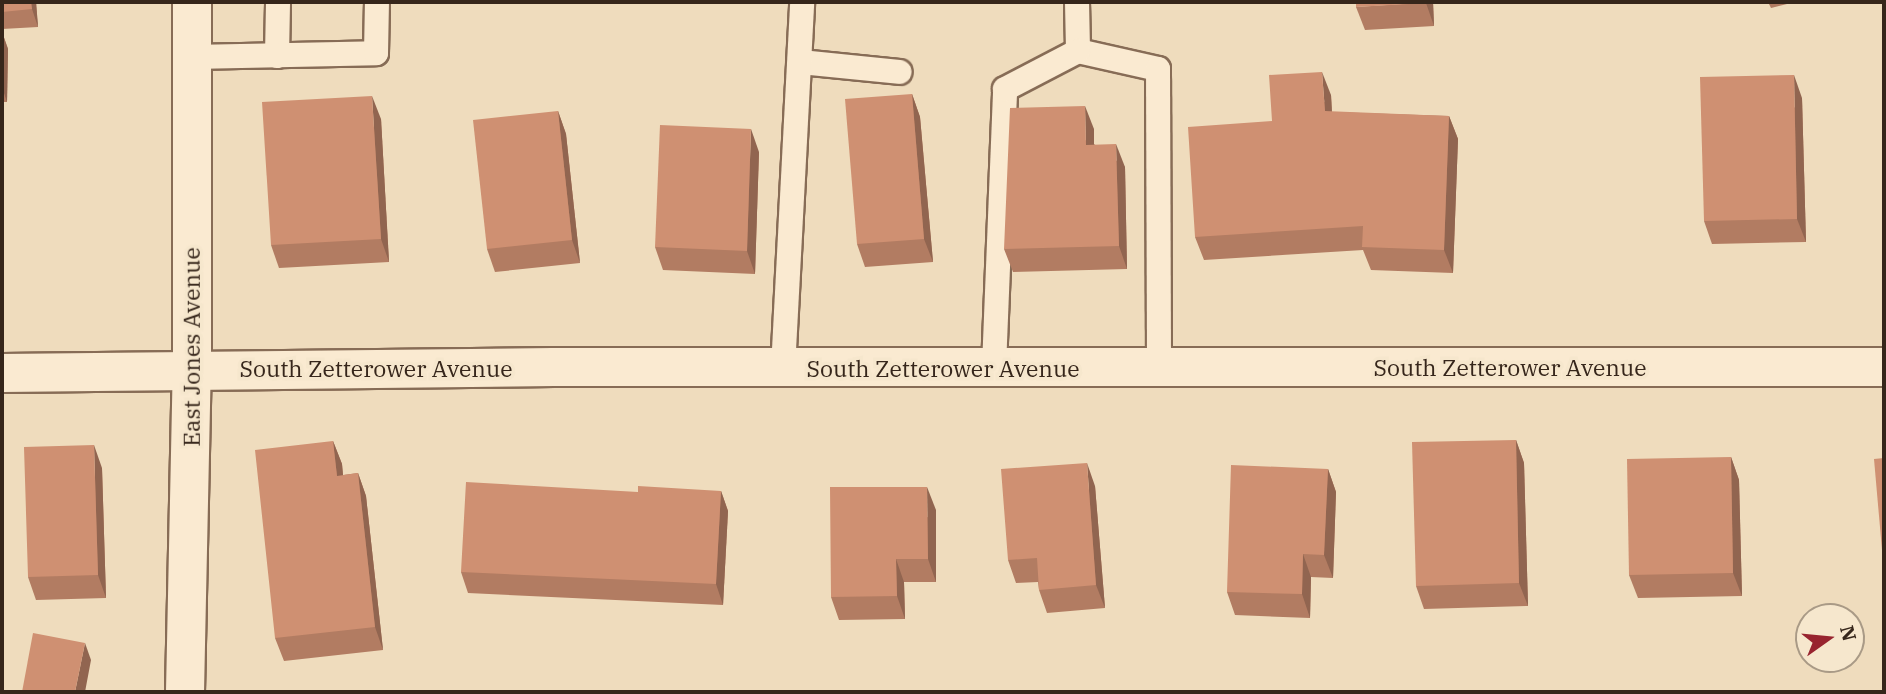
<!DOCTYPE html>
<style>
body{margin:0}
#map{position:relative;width:1886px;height:694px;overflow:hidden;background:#efdcbd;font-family:"IBM Plex Serif",serif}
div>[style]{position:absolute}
.roads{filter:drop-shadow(2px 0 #876c56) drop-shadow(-2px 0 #876c56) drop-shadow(0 2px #876c56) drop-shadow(0 -2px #876c56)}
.service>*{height:24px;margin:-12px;padding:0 12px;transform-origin:12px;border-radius:12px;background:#faead1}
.minor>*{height:38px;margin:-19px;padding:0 19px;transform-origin:19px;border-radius:19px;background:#faead1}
.tertiary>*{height:38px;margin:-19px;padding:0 19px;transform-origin:19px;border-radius:19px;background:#faead1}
.wall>*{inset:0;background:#b27c62}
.shaded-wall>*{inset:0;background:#916550}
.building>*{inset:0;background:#cf9072}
span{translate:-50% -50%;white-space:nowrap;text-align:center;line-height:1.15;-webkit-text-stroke:7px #f6e7cd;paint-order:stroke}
.street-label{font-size:23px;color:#36261b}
.frame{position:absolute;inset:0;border:4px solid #36261b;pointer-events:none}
.north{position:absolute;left:1795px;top:603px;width:70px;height:70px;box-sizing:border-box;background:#f6e7cd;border:2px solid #a99a86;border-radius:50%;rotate:75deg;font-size:19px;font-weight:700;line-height:28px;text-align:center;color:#36261b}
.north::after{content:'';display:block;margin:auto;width:24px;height:32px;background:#98242f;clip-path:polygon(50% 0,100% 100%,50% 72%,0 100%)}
</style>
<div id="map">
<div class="roads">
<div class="service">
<div style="left:1077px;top:2px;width:49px;rotate:88.8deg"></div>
<div style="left:1078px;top:51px;width:82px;rotate:12.7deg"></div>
<div style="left:1158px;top:69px;width:299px;rotate:89.8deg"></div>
<div style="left:277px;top:56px;width:54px;rotate:-88.9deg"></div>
<div style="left:192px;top:57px;width:184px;rotate:-1.2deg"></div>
<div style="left:376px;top:53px;width:51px;rotate:-88.9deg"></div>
<div style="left:800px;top:62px;width:100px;rotate:5.7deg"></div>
<div style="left:994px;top:367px;width:278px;rotate:-87.7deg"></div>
<div style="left:1005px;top:89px;width:82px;rotate:-27.5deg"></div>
<div style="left:783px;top:369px;width:367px;rotate:-87deg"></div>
</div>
<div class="minor">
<div style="left:185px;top:692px;width:322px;rotate:-88.8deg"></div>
<div style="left:192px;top:370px;width:368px;rotate:-90deg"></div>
</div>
<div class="tertiary">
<div style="left:2px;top:373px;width:552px;rotate:-0.62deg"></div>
<div style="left:554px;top:367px;width:1330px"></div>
</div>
</div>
<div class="wall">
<div style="clip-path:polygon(2px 2px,36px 2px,38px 27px,2px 29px)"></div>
<div style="clip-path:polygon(1433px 2px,1434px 26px,1365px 30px,1356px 7px)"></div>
<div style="clip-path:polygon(1768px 2px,1795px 2px,1771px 8px)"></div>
<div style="clip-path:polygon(2px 32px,8px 49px,7px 102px,2px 102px)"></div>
<div style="clip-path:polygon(912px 94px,920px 117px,933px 262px,865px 267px,857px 244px)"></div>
<div style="clip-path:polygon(1331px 95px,1332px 112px,1449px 116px,1458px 139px,1453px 273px,1371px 270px,1363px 250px,1204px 260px,1195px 237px)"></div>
<div style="clip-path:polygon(1802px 98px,1806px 242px,1712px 244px,1704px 221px)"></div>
<div style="clip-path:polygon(558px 111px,566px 134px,580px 263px,495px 272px,487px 249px)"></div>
<div style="clip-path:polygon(381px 119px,389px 262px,279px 268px,271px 245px)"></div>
<div style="clip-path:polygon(1094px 129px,1094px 144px,1125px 167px,1127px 269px,1013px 272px,1004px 249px)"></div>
<div style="clip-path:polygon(759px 152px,755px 274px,663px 270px,655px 247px)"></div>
<div style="clip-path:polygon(1516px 440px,1524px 463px,1528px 606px,1424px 609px,1416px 586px)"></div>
<div style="clip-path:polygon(333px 441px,342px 464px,343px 475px,358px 473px,366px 496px,383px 650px,284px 661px,275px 638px)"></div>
<div style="clip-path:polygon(1731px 457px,1739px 480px,1742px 596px,1638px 598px,1629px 575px)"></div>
<div style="clip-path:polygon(102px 468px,106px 598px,36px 600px,28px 577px)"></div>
<div style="clip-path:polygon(1328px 469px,1336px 492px,1333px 578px,1311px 577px,1310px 618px,1235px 615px,1227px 592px)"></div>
<div style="clip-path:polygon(1095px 486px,1105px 608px,1047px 613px,1039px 590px,1038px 582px,1016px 583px,1008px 560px)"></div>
<div style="clip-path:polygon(721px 491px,728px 511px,723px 605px,468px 593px,461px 572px,638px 492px)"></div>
<div style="clip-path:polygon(936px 510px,936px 582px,904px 582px,905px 619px,839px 620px,831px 597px)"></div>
</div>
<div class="shaded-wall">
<div style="clip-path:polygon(31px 2px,36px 2px,38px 27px,32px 9px)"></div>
<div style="clip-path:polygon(1426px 2px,1433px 2px,1434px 26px,1426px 3px)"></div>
<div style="clip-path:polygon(2px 32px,8px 49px,7px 102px,2px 87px)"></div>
<div style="clip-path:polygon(1322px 72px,1331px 95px,1333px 134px,1325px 111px)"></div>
<div style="clip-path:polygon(1794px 75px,1802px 98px,1806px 242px,1797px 219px)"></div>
<div style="clip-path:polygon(912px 94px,920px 117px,933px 262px,924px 239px)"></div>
<div style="clip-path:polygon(372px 96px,381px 119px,389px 262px,381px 239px)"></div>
<div style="clip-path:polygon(1085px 106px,1094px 129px,1094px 168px,1086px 145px)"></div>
<div style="clip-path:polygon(558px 111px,566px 134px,580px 263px,572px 240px)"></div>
<div style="clip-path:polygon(1449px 116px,1458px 139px,1453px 273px,1444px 250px)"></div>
<div style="clip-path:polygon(751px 129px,759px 152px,755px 274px,747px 251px)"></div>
<div style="clip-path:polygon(1116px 144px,1125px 167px,1127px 269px,1119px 246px)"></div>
<div style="clip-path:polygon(1516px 440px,1524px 463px,1528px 606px,1519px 583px)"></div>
<div style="clip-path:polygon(333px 441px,342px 464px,345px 499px,337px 476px)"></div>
<div style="clip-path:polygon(94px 445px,102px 468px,106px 598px,98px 575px)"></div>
<div style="clip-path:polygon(1731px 457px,1739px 480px,1742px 596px,1733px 573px)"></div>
<div style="clip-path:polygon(1087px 463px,1095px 486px,1105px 608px,1096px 585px)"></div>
<div style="clip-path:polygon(1328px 469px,1336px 492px,1333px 578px,1324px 555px)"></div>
<div style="clip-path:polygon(358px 473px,366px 496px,383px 650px,375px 627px)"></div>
<div style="clip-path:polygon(927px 487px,936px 510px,936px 582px,928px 559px)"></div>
<div style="clip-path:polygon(721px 491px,728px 511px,723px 605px,716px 584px)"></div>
<div style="clip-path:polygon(1303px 554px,1311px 577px,1310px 618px,1302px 594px)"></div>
<div style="clip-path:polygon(896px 559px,904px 582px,905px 619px,897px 596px)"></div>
<div style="clip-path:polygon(85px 643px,91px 660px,85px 692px,75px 692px)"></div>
</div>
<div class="building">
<div style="clip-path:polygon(2px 2px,31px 2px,32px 9px,2px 12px)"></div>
<div style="clip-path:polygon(1356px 2px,1426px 2px,1426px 3px,1356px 7px)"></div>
<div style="clip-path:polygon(1322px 72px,1325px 111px,1449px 116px,1444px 250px,1362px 247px,1363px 226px,1195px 237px,1188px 127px,1272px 121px,1269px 75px)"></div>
<div style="clip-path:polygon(1794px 75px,1797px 219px,1704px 221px,1700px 77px)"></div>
<div style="clip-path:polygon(912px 94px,924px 239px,857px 244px,845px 99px)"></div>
<div style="clip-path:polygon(372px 96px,381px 239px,271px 245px,262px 102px)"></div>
<div style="clip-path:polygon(1085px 106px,1086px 145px,1116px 144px,1119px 246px,1004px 249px,1010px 108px)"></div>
<div style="clip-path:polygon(558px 111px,572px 240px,487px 249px,473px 120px)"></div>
<div style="clip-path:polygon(660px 125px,751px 129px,747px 251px,655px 247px)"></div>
<div style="clip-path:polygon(1516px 440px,1519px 583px,1416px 586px,1412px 442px)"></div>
<div style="clip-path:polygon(333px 441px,337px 476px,358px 473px,375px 627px,275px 638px,255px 450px)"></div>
<div style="clip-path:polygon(94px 445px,98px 575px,28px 577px,24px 447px)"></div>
<div style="clip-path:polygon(1731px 457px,1733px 573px,1629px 575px,1627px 459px)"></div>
<div style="clip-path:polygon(1884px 458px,1884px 550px,1882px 550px,1874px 459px)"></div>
<div style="clip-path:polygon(1087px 463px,1096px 585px,1039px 590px,1037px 558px,1008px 560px,1001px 469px)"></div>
<div style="clip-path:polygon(1231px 465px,1328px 469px,1324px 555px,1303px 554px,1302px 594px,1227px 592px)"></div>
<div style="clip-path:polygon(466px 482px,638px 492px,638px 486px,721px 491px,716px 584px,461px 572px)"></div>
<div style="clip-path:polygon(830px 487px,927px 487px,928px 559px,896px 559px,897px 596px,831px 597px)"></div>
<div style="clip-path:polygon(33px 633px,85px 643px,75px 692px,22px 692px)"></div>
</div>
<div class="street-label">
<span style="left:191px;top:347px;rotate:-90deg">East Jones Avenue</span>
<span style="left:1510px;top:367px">South Zetterower Avenue</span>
<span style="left:376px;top:368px">South Zetterower Avenue</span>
<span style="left:943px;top:368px">South Zetterower Avenue</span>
</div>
<div class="frame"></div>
<div class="north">N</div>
</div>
